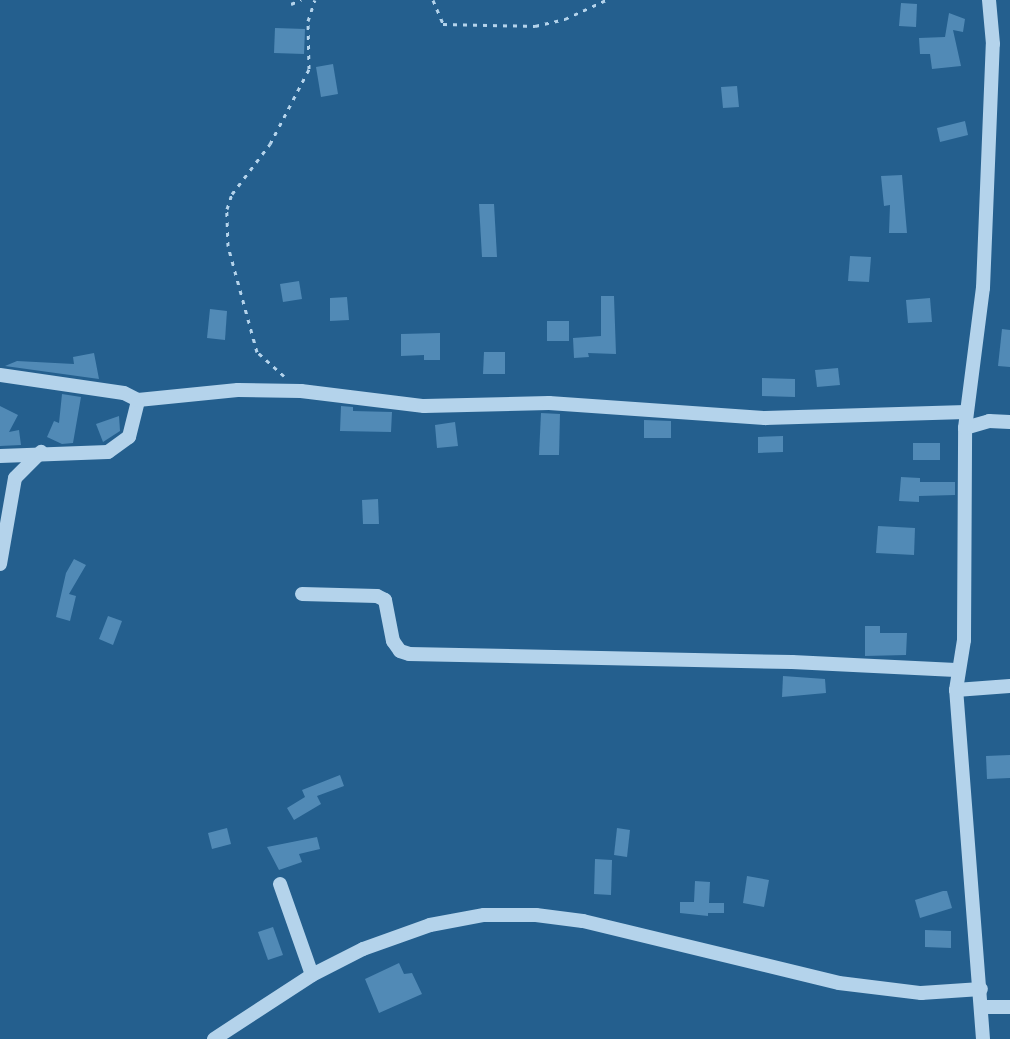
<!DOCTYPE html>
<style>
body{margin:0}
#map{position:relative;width:1010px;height:1039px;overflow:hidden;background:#245f8e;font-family:"Nunito Sans",sans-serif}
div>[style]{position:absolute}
.building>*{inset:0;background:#518ab6}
.path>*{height:3px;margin-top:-1.5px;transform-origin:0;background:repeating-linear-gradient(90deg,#b4d3eb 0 4px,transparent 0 10px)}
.minor>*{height:14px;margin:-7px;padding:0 7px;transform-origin:7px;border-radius:7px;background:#b4d3eb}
span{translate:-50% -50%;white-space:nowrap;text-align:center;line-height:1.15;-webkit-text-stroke:6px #245f8e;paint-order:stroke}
</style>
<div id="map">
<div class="building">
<div style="clip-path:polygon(901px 3px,917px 4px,916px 27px,899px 26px)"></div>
<div style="clip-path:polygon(949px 13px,965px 19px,963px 32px,953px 30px,961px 66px,932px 69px,930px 54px,920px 54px,919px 38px,945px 37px)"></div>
<div style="clip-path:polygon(275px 28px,305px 29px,304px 54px,274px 53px)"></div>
<div style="clip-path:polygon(333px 64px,338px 94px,321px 97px,316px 67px)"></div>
<div style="clip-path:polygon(737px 86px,739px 107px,723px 108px,721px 87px)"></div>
<div style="clip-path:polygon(965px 121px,968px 135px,940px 142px,937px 128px)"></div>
<div style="clip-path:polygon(902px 175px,907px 233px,889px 233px,890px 205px,884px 206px,881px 176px)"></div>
<div style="clip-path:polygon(479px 204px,494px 204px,497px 257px,482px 257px)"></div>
<div style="clip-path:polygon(850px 256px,871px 257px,869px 282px,848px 281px)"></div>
<div style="clip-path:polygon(299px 281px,302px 299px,283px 302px,280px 284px)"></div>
<div style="clip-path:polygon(601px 296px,614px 296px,616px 354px,588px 353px,589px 357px,574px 358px,573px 338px,601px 336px)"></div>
<div style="clip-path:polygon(347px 297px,349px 320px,330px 321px,330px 298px)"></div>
<div style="clip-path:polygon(930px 298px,932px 322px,908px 323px,906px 300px)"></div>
<div style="clip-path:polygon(210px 309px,227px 311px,225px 340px,207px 338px)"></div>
<div style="clip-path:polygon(547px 321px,569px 321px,569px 341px,547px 341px)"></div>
<div style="clip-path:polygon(1002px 329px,1010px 330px,1010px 367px,998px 366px)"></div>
<div style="clip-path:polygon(440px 333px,440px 360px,424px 360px,424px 355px,401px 356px,401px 334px)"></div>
<div style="clip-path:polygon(484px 352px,505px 352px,505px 374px,483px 374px)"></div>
<div style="clip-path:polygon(94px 353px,99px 379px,5px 366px,17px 361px,74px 364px,73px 357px)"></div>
<div style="clip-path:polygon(838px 368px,840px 385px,817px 387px,815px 370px)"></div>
<div style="clip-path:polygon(762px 378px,795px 379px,795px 397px,762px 396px)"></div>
<div style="clip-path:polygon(62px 394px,81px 397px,73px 443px,62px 444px,47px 437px,54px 421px,59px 423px)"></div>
<div style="clip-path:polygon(0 406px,18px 415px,9px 432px,19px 430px,21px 445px,0 446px)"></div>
<div style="clip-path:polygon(341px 406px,353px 407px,353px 411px,392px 412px,391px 432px,340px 431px)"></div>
<div style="clip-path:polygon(541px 413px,560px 414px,559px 455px,539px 455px)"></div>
<div style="clip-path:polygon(119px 416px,120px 431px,103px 442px,96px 424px)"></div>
<div style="clip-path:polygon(644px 420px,671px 421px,671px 438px,644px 438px)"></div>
<div style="clip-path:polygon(455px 422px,458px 446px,437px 448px,435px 425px)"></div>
<div style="clip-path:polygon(783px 436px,783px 452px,758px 453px,758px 437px)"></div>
<div style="clip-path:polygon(913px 443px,940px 443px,940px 460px,913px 460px)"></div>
<div style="clip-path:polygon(901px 477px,920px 478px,920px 482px,955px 482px,955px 495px,919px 496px,919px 502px,899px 501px)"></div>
<div style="clip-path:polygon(378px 499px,379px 524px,363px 524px,362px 500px)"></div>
<div style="clip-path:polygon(878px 526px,915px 528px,914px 555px,876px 553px)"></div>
<div style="clip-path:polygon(74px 559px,86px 565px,69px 594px,76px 596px,70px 621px,56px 617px,66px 573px)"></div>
<div style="clip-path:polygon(108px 616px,122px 621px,113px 645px,99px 639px)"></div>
<div style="clip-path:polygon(865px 626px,880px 626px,880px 633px,907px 633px,906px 655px,865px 656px)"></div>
<div style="clip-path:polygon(783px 676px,825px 679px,826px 693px,782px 697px)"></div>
<div style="clip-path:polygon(1010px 755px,1010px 778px,987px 779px,986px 756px)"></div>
<div style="clip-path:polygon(340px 775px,344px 786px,317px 796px,321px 804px,294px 820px,287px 808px,305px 797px,302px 790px)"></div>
<div style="clip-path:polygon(227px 828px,231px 844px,212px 849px,208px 833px)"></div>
<div style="clip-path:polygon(617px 828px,630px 830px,627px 857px,614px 855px)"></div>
<div style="clip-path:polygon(317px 837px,320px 849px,299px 854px,302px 862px,279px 870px,267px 847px)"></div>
<div style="clip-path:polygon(595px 859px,612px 860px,611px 895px,594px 894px)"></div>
<div style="clip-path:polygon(747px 876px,769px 880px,764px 907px,743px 903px)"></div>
<div style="clip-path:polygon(695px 881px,710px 882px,709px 903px,724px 903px,724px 913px,708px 913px,708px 916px,680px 913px,680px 902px,694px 902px)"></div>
<div style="clip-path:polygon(943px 891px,947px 891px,952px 908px,920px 918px,915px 900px)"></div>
<div style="clip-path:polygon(273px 927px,283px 955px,268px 960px,258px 932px)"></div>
<div style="clip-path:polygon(925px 930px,951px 931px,951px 948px,925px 947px)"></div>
<div style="clip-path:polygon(399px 963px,404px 974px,412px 973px,422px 994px,379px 1013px,365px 979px)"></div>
</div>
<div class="path">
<div style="left:433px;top:0;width:26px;rotate:67deg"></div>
<div style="left:443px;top:24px;width:92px;rotate:1.2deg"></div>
<div style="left:535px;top:26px;width:31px;rotate:-13deg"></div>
<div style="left:565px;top:19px;width:45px;rotate:-24.9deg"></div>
<div style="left:291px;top:4px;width:11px;rotate:-22deg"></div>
<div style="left:284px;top:376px;width:36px;rotate:-138deg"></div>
<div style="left:257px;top:352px;width:110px;rotate:-105.3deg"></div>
<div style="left:228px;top:246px;width:37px;rotate:-92deg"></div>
<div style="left:227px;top:209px;width:16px;rotate:-72deg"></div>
<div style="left:232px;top:194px;width:63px;rotate:-52.8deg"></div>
<div style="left:270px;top:144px;width:85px;rotate:-62.5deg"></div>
<div style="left:309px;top:69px;width:48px;rotate:-91.2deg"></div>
<div style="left:308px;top:21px;width:22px;rotate:-72deg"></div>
</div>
<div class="minor">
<div style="left:0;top:375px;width:125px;rotate:8.3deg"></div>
<div style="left:124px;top:393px;width:16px;rotate:27deg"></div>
<div style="left:965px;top:428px;width:25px;rotate:-16deg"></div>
<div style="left:989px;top:421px;width:21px;rotate:3deg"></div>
<div style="left:0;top:456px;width:108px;rotate:-2.1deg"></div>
<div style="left:108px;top:452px;width:26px;rotate:-36deg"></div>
<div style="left:129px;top:437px;width:38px;rotate:-76deg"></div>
<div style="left:138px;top:400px;width:100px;rotate:-5.7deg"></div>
<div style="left:238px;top:390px;width:63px;rotate:0.9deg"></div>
<div style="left:301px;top:391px;width:124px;rotate:7deg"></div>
<div style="left:424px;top:406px;width:125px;rotate:-1.4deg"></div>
<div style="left:549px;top:403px;width:217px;rotate:4deg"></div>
<div style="left:765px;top:418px;width:201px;rotate:-1.7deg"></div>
<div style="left:0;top:564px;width:87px;rotate:-80.1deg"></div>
<div style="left:15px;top:478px;width:37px;rotate:-45deg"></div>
<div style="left:302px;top:594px;width:75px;rotate:1.5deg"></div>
<div style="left:377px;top:596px;width:9px;rotate:27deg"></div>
<div style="left:385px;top:600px;width:42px;rotate:79deg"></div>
<div style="left:393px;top:641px;width:12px;rotate:55deg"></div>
<div style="left:400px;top:651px;width:9px;rotate:18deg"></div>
<div style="left:409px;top:654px;width:383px;rotate:1.2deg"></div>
<div style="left:792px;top:662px;width:164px;rotate:2.8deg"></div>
<div style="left:956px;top:690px;width:54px;rotate:-4.2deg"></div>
<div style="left:280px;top:884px;width:96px;rotate:70.6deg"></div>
<div style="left:982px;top:1007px;width:28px"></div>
<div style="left:214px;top:1039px;width:117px;rotate:-33.1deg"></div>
<div style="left:312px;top:975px;width:57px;rotate:-27deg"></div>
<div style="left:363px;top:949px;width:71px;rotate:-19.7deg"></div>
<div style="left:430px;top:925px;width:55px;rotate:-10.5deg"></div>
<div style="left:484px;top:915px;width:52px"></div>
<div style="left:536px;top:915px;width:47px;rotate:7.3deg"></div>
<div style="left:583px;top:921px;width:263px;rotate:13.6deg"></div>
<div style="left:839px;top:983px;width:83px;rotate:7deg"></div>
<div style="left:921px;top:993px;width:60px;rotate:-3.8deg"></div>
<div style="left:983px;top:1039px;width:350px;rotate:-94.4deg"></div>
<div style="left:956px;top:690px;width:51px;rotate:-80.9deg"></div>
<div style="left:964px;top:640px;width:212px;rotate:-89.7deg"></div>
<div style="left:965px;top:428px;width:141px;rotate:-82.7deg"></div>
<div style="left:983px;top:288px;width:244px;rotate:-87.7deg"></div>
<div style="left:993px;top:44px;width:44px;rotate:-95.2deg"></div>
</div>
</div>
